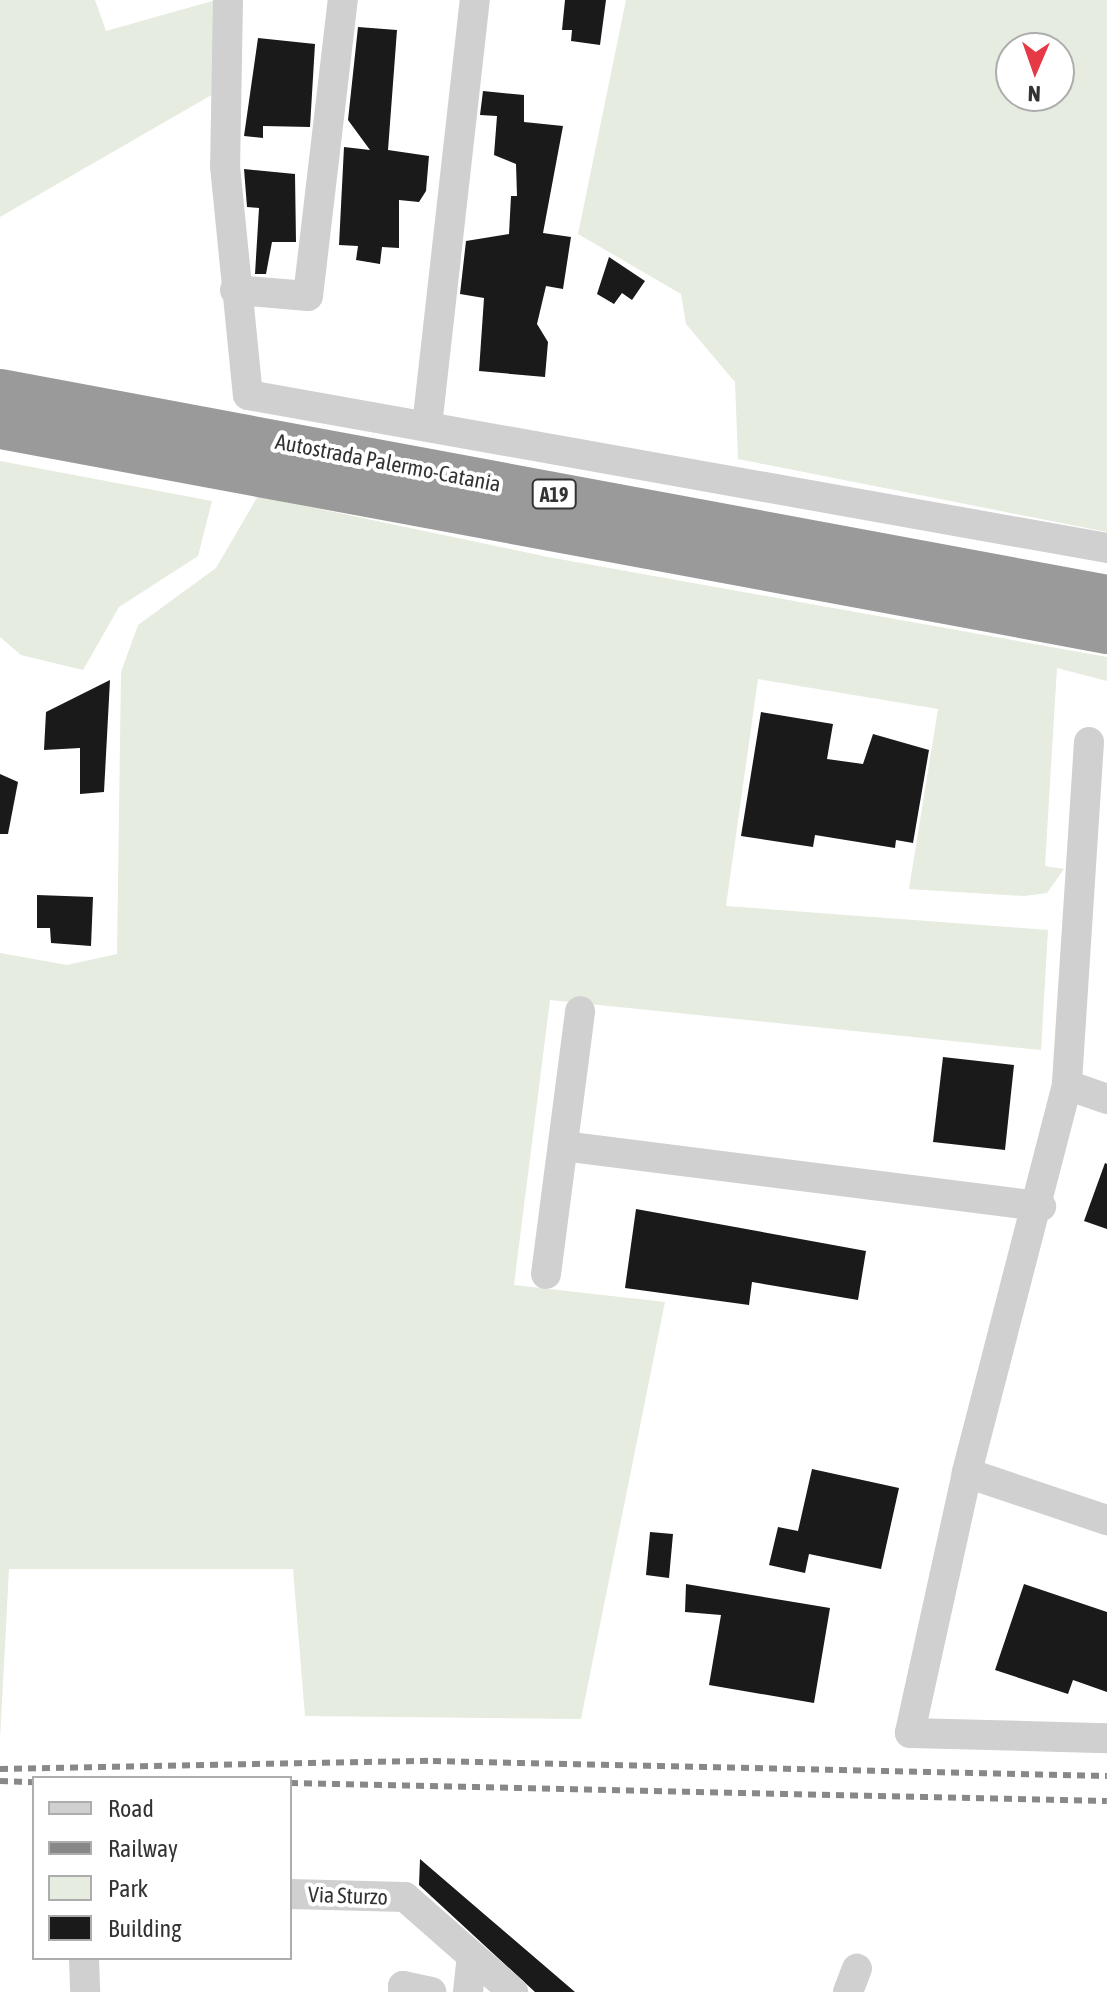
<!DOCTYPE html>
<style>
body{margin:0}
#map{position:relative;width:1107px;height:1992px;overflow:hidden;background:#fff;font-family:"Asap Condensed",sans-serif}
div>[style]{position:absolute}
.green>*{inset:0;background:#e6ecdf}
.building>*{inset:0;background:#1a1a1a}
.minor>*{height:30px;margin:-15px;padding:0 15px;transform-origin:15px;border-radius:15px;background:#d0d0d0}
.highway>*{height:44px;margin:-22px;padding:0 22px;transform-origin:22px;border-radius:22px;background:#9a9a9a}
.rail>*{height:6px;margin-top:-3px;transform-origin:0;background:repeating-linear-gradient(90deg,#888 0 8px,transparent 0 14px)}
span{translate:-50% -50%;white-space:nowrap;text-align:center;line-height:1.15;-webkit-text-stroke:8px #fff;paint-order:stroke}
.shield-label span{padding:2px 6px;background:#fff;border:2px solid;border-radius:6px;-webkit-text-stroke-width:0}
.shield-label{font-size:20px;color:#333;font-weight:700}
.street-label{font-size:22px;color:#333}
.legend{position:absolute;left:32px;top:1776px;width:260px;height:184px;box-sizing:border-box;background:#fff;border:2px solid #adadad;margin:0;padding:10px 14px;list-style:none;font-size:24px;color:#333}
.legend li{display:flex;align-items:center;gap:16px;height:40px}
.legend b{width:40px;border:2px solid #adadad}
.north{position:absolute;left:995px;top:32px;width:80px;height:80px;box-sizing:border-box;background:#fff;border:2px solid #adadad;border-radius:50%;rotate:182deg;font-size:22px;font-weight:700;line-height:32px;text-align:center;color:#333}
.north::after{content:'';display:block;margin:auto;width:28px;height:36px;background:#e63946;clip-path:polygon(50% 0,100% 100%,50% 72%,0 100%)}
</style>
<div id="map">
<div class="green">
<div style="clip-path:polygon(0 0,95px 0,106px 31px,216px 0,215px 93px,0 217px)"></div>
<div style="clip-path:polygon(evenodd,626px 0,1107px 0,1107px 532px,738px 459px,735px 382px,686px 324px,681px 294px,578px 234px,626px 0,1059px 48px,1059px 96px,1011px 96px,1011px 48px,1059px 48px)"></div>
<div style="clip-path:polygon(0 461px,212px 501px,198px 556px,119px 607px,83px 670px,21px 655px,0 637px)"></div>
<div style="clip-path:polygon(258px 496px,548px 557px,1107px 657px,1107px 681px,1057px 668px,1045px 866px,1064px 869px,1047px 893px,1024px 896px,909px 889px,938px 709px,758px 679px,726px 906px,1048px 930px,1041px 1050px,550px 1000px,514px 1285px,665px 1302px,581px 1719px,305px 1716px,293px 1569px,9px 1569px,0 1740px,0 953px,67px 965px,117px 954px,121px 672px,138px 625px,216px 568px)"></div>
</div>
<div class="building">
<div style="clip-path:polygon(565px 0,606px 0,600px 45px,571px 41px,572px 30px,562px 30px)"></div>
<div style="clip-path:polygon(358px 27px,397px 30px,388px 150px,429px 156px,426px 191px,419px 202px,399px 200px,399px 248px,382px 247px,380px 264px,356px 260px,358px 246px,339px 245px,344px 147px,370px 150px,348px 120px)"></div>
<div style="clip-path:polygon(258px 38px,315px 44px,310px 127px,263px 126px,263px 138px,244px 136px)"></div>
<div style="clip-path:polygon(483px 91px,524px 95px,524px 122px,563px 126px,543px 233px,571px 237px,563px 289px,546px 286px,537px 324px,548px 342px,545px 377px,479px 371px,484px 298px,460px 294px,466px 241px,509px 234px,511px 196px,517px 196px,516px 164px,494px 155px,497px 116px,480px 115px)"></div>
<div style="clip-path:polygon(244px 169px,295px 174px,296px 242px,272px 242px,266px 274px,255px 274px,259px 208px,247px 207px)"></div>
<div style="clip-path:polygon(609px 257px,645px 281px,632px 300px,622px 293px,614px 304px,597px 294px)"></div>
<div style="clip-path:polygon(110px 680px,104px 792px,80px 794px,80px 748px,44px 750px,46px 712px)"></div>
<div style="clip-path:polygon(761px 712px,833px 724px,827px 759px,863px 764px,873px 734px,929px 750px,913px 843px,896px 840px,895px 848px,815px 835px,813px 847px,741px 836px)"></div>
<div style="clip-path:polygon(0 774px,18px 782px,8px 834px,0 834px)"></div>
<div style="clip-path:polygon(37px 895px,93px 897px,91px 946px,51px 943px,50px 928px,37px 928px)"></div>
<div style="clip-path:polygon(943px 1057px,1014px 1065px,1005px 1150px,933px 1142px)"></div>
<div style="clip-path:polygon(1105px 1163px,1107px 1164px,1107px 1229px,1084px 1221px)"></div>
<div style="clip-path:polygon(636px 1209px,866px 1251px,858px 1300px,752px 1282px,749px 1305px,625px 1288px)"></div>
<div style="clip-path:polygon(812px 1469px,899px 1488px,881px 1569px,809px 1554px,805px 1573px,769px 1565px,778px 1527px,798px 1531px)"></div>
<div style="clip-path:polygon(650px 1532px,673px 1534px,669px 1578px,646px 1575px)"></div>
<div style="clip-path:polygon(686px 1584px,830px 1608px,814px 1703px,709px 1685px,721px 1615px,685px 1612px)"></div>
<div style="clip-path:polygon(1024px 1584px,1107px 1612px,1107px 1692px,1073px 1680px,1068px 1694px,995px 1670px)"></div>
<div style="clip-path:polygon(420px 1859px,484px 1914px,575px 1992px,535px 1992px,419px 1885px)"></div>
</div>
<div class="minor">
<div style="left:228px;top:0;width:166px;rotate:91deg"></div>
<div style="left:225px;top:166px;width:230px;rotate:84.3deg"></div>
<div style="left:248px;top:395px;width:873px;rotate:10.1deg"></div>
<div style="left:235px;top:290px;width:73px;rotate:4.7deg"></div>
<div style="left:308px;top:296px;width:298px;rotate:-83.3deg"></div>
<div style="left:427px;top:426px;width:429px;rotate:-83.6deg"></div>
<div style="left:1089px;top:742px;width:344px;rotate:93.7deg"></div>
<div style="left:1067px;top:1085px;width:401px;rotate:104.5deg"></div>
<div style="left:967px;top:1473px;width:266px;rotate:102.4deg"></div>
<div style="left:910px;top:1733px;width:197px;rotate:1.5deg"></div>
<div style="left:1067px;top:1085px;width:42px;rotate:19.3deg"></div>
<div style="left:563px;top:1146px;width:482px;rotate:7.2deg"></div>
<div style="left:546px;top:1274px;width:265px;rotate:-82.6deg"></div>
<div style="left:967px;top:1473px;width:148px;rotate:18.6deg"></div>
<div style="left:290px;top:1894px;width:115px;rotate:1.5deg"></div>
<div style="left:405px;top:1897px;width:144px;rotate:41.3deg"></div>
<div style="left:84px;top:1958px;width:34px;rotate:88deg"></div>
<div style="left:403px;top:1992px;width:6px;rotate:-90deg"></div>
<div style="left:403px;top:1986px;width:29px;rotate:12deg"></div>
<div style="left:468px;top:1992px;width:36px;rotate:-84deg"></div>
<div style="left:848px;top:1992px;width:25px;rotate:-69deg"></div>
</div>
<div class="highway">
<div style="left:0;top:391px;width:1126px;rotate:10.54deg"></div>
<div style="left:0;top:427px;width:1126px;rotate:10.49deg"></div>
</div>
<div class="rail">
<div style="left:0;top:1769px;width:433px;rotate:-1.1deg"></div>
<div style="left:433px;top:1761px;width:674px;rotate:1.27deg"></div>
<div style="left:0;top:1781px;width:34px;rotate:2deg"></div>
<div style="left:290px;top:1783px;width:817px;rotate:1.26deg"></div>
</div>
<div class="shield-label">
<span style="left:554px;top:494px">A19</span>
</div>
<div class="street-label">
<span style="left:388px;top:463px;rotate:11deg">Autostrada Palermo-Catania</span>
<span style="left:348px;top:1896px;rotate:2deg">Via Sturzo</span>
</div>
<ul class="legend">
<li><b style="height:10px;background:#d0d0d0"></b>Road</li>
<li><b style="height:10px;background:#888"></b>Railway</li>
<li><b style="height:22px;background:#e6ecdf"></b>Park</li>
<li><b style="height:22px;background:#1a1a1a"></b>Building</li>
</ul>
<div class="north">N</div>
</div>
